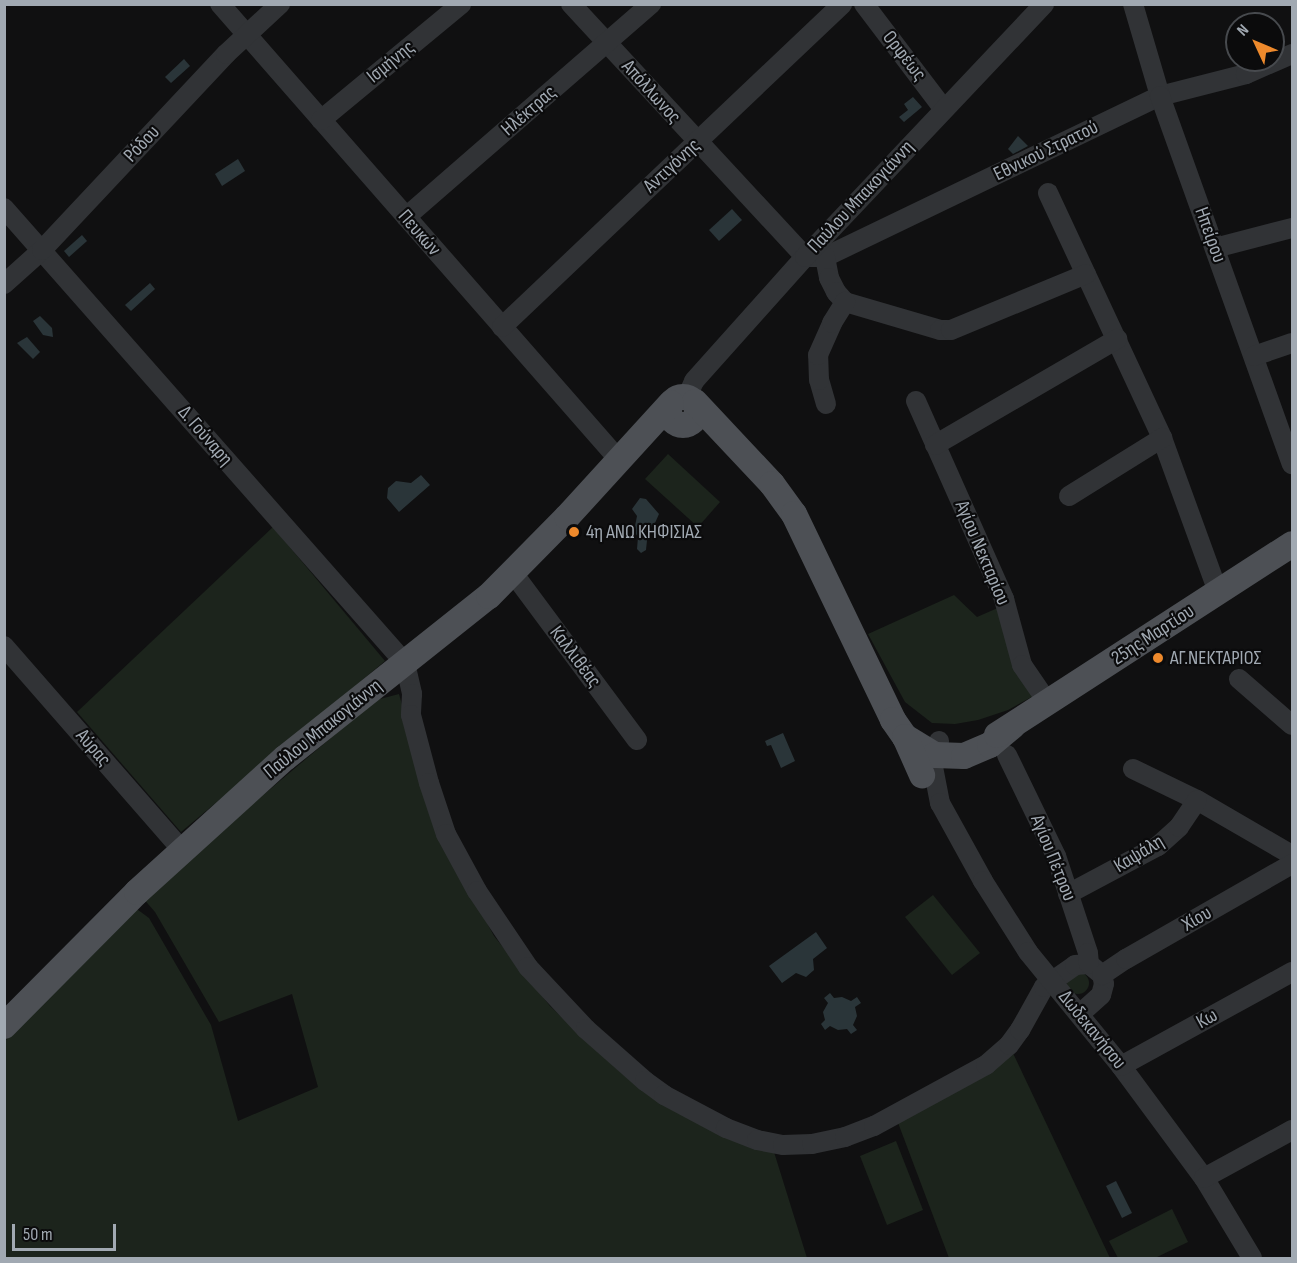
<!DOCTYPE html>
<meta charset="utf-8">
<style>
body{margin:0}
#map{position:relative;width:1297px;height:1263px;overflow:hidden;background:#101011;font-family:"Sofia Sans Condensed",sans-serif}
div>[style]{position:absolute}
.green>*{inset:0;background:#1c241c}
.round{border-radius:50%}
.water>*{inset:0;background:#2a3539}
.minor>*{height:20px;margin:-10px;padding:0 10px;transform-origin:10px;border-radius:10px;background:#313336}
.major>*{height:26px;margin:-13px;padding:0 13px;transform-origin:13px;border-radius:13px;background:#4d5055}
.major>.ring{margin:-13px;padding:0;box-sizing:content-box;background:none;border:26px solid #4d5055;border-radius:50%}
.dots>*{width:16px;height:16px;translate:-50% -50%;box-sizing:border-box;border:3px solid #0b0b0c;border-radius:50%}
span{translate:-50% -50%;white-space:nowrap;text-align:center;line-height:1.15;-webkit-text-stroke:4.5px #0b0b0c;paint-order:stroke}
.street-label{font-size:20px;color:#a1a9b2}
.poi-label{font-size:20px;color:#a1a9b2}
.left{translate:0 -50%;text-align:left}
.frame{position:absolute;inset:0;border:6px solid #a1a9b2;pointer-events:none}
.north{position:absolute;left:1225px;top:12px;width:60px;height:60px;box-sizing:border-box;background:#0b0b0c;border:2px solid #474a4e;border-radius:50%;rotate:314deg;font-size:16px;font-weight:700;line-height:24px;text-align:center;color:#a1a9b2}
.north::after{content:'';display:block;margin:auto;width:21px;height:27px;background:#ed892c;clip-path:polygon(50% 0,100% 100%,50% 72%,0 100%)}
.scale{position:absolute;left:12px;top:1224px;width:104px;height:27px;box-sizing:border-box;border:3px solid #a1a9b2;border-top:0;padding-left:8px;font-size:18px;line-height:21px;white-space:nowrap;color:#a1a9b2;-webkit-text-stroke:4px #0b0b0c;paint-order:stroke}
</style>
<div id="map">
<div class="green">
<div style="clip-path:polygon(668px 454px,720px 502px,698px 527px,645px 479px)"></div>
<div style="clip-path:polygon(273px 527px,385px 661px,181px 832px,77px 712px)"></div>
<div style="clip-path:polygon(954px 595px,977px 617px,1000px 607px,1037px 694px,1008px 710px,978px 720px,955px 724px,932px 723px,905px 702px,868px 634px)"></div>
<div style="clip-path:polygon(399px 694px,421px 773px,449px 853px,494px 936px,550px 1006px,620px 1072px,682px 1113px,774px 1152px,807px 1258px,5px 1258px,5px 1041px,134px 907px,149px 918px,211px 1025px,238px 1121px,318px 1087px,292px 994px,219px 1022px,155px 912px,142px 897px,376px 700px)"></div>
<div style="clip-path:polygon(933px 895px,980px 953px,952px 975px,905px 917px)"></div>
<div class="round" style="left:1067px;top:972px;width:22px;height:22px"></div>
<div style="clip-path:polygon(1011px 1049px,1110px 1258px,949px 1258px,897px 1120px)"></div>
<div style="clip-path:polygon(896px 1141px,923px 1210px,887px 1225px,860px 1156px)"></div>
<div style="clip-path:polygon(1172px 1209px,1188px 1242px,1155px 1258px,1118px 1258px,1109px 1241px)"></div>
</div>
<div class="water">
<div style="clip-path:polygon(184px 59px,190px 66px,171px 83px,165px 77px)"></div>
<div style="clip-path:polygon(913px 97px,922px 107px,904px 122px,899px 117px,908px 110px,904px 104px)"></div>
<div style="clip-path:polygon(1018px 136px,1028px 146px,1013px 154px,1008px 149px)"></div>
<div style="clip-path:polygon(238px 159px,245px 171px,222px 186px,215px 174px)"></div>
<div style="clip-path:polygon(732px 209px,742px 220px,719px 241px,709px 230px)"></div>
<div style="clip-path:polygon(82px 235px,87px 241px,69px 257px,64px 251px)"></div>
<div style="clip-path:polygon(150px 283px,155px 289px,131px 311px,125px 305px)"></div>
<div style="clip-path:polygon(40px 316px,52px 328px,53px 337px,43px 335px,33px 321px)"></div>
<div style="clip-path:polygon(27px 337px,40px 352px,33px 359px,17px 343px)"></div>
<div style="clip-path:polygon(421px 475px,430px 485px,399px 512px,387px 498px,388px 488px,396px 481px,411px 483px)"></div>
<div style="clip-path:polygon(640px 498px,646px 499px,659px 514px,655px 523px,648px 531px,646px 550px,641px 553px,637px 549px,638px 537px,634px 531px,637px 516px,632px 509px)"></div>
<div style="clip-path:polygon(783px 733px,795px 761px,781px 768px,771px 745px,767px 746px,765px 741px)"></div>
<div style="clip-path:polygon(816px 932px,827px 948px,813px 959px,814px 970px,806px 977px,796px 973px,782px 983px,769px 966px)"></div>
<div style="clip-path:polygon(830px 993px,834px 998px,842px 997px,851px 1001px,857px 997px,861px 1003px,855px 1007px,857px 1016px,853px 1025px,857px 1030px,851px 1034px,847px 1029px,838px 1030px,830px 1026px,825px 1030px,821px 1024px,825px 1020px,823px 1012px,828px 1003px,824px 998px)"></div>
<div style="clip-path:polygon(1116px 1181px,1132px 1213px,1122px 1218px,1106px 1186px)"></div>
</div>
<div class="minor">
<div style="left:220px;top:4px;width:606px;rotate:48.81deg"></div>
<div style="left:571px;top:4px;width:345px;rotate:47.2deg"></div>
<div style="left:805px;top:257px;width:20px"></div>
<div style="left:825px;top:257px;width:372px;rotate:-25.7deg"></div>
<div style="left:1160px;top:96px;width:89px;rotate:-14.3deg"></div>
<div style="left:1246px;top:74px;width:50px;rotate:-23.5deg"></div>
<div style="left:864px;top:4px;width:131px;rotate:52.8deg"></div>
<div style="left:1133px;top:4px;width:96px;rotate:73.6deg"></div>
<div style="left:1160px;top:96px;width:391px;rotate:70.3deg"></div>
<div style="left:321px;top:120px;width:182px;rotate:-39.6deg"></div>
<div style="left:1048px;top:193px;width:270px;rotate:65deg"></div>
<div style="left:1162px;top:438px;width:164px;rotate:70deg"></div>
<div style="left:4px;top:208px;width:606px;rotate:48.61deg"></div>
<div style="left:405px;top:663px;width:32px;rotate:77deg"></div>
<div style="left:412px;top:694px;width:21px;rotate:93deg"></div>
<div style="left:411px;top:715px;width:70px;rotate:75.2deg"></div>
<div style="left:429px;top:783px;width:54px;rotate:71.6deg"></div>
<div style="left:446px;top:834px;width:65px;rotate:61.5deg"></div>
<div style="left:477px;top:891px;width:92px;rotate:56.1deg"></div>
<div style="left:528px;top:967px;width:85px;rotate:46.9deg"></div>
<div style="left:586px;top:1029px;width:79px;rotate:41.4deg"></div>
<div style="left:645px;top:1081px;width:24px;rotate:36deg"></div>
<div style="left:664px;top:1095px;width:70px;rotate:28deg"></div>
<div style="left:726px;top:1128px;width:33px;rotate:21deg"></div>
<div style="left:757px;top:1140px;width:26px;rotate:11deg"></div>
<div style="left:783px;top:1145px;width:29px;rotate:-2deg"></div>
<div style="left:812px;top:1144px;width:34px;rotate:-12deg"></div>
<div style="left:845px;top:1137px;width:31px;rotate:-21deg"></div>
<div style="left:874px;top:1126px;width:128px;rotate:-28.6deg"></div>
<div style="left:986px;top:1065px;width:30px;rotate:-41deg"></div>
<div style="left:1009px;top:1045px;width:19px;rotate:-54deg"></div>
<div style="left:1020px;top:1030px;width:49px;rotate:-60.8deg"></div>
<div style="left:1044px;top:987px;width:38px;rotate:-35deg"></div>
<div style="left:1075px;top:965px;width:14px;rotate:-4deg"></div>
<div style="left:1089px;top:964px;width:17px;rotate:40deg"></div>
<div style="left:1102px;top:975px;width:9px;rotate:77deg"></div>
<div style="left:1104px;top:984px;width:11px;rotate:105deg"></div>
<div style="left:1101px;top:995px;width:28px;rotate:138deg"></div>
<div style="left:406px;top:217px;width:325px;rotate:-41deg"></div>
<div style="left:1215px;top:248px;width:80px;rotate:-14.6deg"></div>
<div style="left:825px;top:257px;width:21px;rotate:79deg"></div>
<div style="left:829px;top:278px;width:16px;rotate:63deg"></div>
<div style="left:836px;top:292px;width:13px;rotate:48deg"></div>
<div style="left:845px;top:302px;width:99px;rotate:16.4deg"></div>
<div style="left:940px;top:330px;width:11px"></div>
<div style="left:951px;top:330px;width:146px;rotate:-22.5deg"></div>
<div style="left:4px;top:284px;width:51px;rotate:-41.8deg"></div>
<div style="left:42px;top:250px;width:269px;rotate:-46.8deg"></div>
<div style="left:226px;top:54px;width:74px;rotate:-42.8deg"></div>
<div style="left:502px;top:327px;width:469px;rotate:-43.5deg"></div>
<div style="left:1254px;top:356px;width:40px;rotate:-18.9deg"></div>
<div style="left:687px;top:397px;width:17px;rotate:-66deg"></div>
<div style="left:694px;top:381px;width:166px;rotate:-48.2deg"></div>
<div style="left:805px;top:257px;width:348px;rotate:-46.6deg"></div>
<div style="left:916px;top:401px;width:217px;rotate:66deg"></div>
<div style="left:1004px;top:599px;width:68px;rotate:74.7deg"></div>
<div style="left:1022px;top:665px;width:46px;rotate:55.6deg"></div>
<div style="left:826px;top:404px;width:25px;rotate:-106deg"></div>
<div style="left:819px;top:380px;width:25px;rotate:-92deg"></div>
<div style="left:818px;top:355px;width:35px;rotate:-66deg"></div>
<div style="left:832px;top:323px;width:25px;rotate:-58deg"></div>
<div style="left:935px;top:445px;width:211px;rotate:-30.2deg"></div>
<div style="left:1069px;top:496px;width:110px;rotate:-31.9deg"></div>
<div style="left:513px;top:573px;width:208px;rotate:53.4deg"></div>
<div style="left:4px;top:646px;width:271px;rotate:48.9deg"></div>
<div style="left:1239px;top:679px;width:70px;rotate:41deg"></div>
<div style="left:939px;top:741px;width:27px;rotate:103deg"></div>
<div style="left:933px;top:767px;width:37px;rotate:79deg"></div>
<div style="left:940px;top:803px;width:89px;rotate:61.1deg"></div>
<div style="left:983px;top:881px;width:84px;rotate:57.6deg"></div>
<div style="left:1028px;top:952px;width:147px;rotate:50.8deg"></div>
<div style="left:1121px;top:1066px;width:139px;rotate:53.5deg"></div>
<div style="left:1204px;top:1178px;width:93px;rotate:59deg"></div>
<div style="left:1007px;top:755px;width:112px;rotate:64.1deg"></div>
<div style="left:1056px;top:856px;width:102px;rotate:71.7deg"></div>
<div style="left:1088px;top:953px;width:11px;rotate:85deg"></div>
<div style="left:1133px;top:769px;width:71px;rotate:25.8deg"></div>
<div style="left:1197px;top:800px;width:110px;rotate:30.1deg"></div>
<div style="left:1068px;top:894px;width:102px;rotate:-28.1deg"></div>
<div style="left:1158px;top:846px;width:28px;rotate:-42deg"></div>
<div style="left:1179px;top:827px;width:32px;rotate:-56deg"></div>
<div style="left:1102px;top:975px;width:29px;rotate:-34deg"></div>
<div style="left:1126px;top:959px;width:191px;rotate:-29.8deg"></div>
<div style="left:1121px;top:1066px;width:195px;rotate:-28.8deg"></div>
<div style="left:1204px;top:1178px;width:100px;rotate:-28.6deg"></div>
</div>
<div class="major">
<div class="ring" style="left:669px;top:397px;width:2px;height:2px"></div>
<div style="left:695px;top:402px;width:112px;rotate:46.8deg"></div>
<div style="left:772px;top:484px;width:37px;rotate:54deg"></div>
<div style="left:794px;top:514px;width:229px;rotate:64.3deg"></div>
<div style="left:893px;top:720px;width:21px;rotate:55deg"></div>
<div style="left:905px;top:737px;width:35px;rotate:31deg"></div>
<div style="left:935px;top:755px;width:29px;rotate:2deg"></div>
<div style="left:964px;top:756px;width:28px;rotate:-23deg"></div>
<div style="left:990px;top:745px;width:30px;rotate:-40deg"></div>
<div style="left:997px;top:735px;width:351px;rotate:-32.9deg"></div>
<div style="left:905px;top:737px;width:42px;rotate:65.9deg"></div>
<div style="left:4px;top:1026px;width:189px;rotate:-45.2deg"></div>
<div style="left:137px;top:892px;width:200px;rotate:-42.2deg"></div>
<div style="left:285px;top:758px;width:260px;rotate:-38.5deg"></div>
<div style="left:489px;top:596px;width:111px;rotate:-45.4deg"></div>
<div style="left:567px;top:517px;width:154px;rotate:-47.6deg"></div>
</div>
<div class="dots">
<div style="left:574px;top:532px;background:#ed892c"></div>
<div style="left:1158px;top:658px;background:#ed892c"></div>
</div>
<div class="street-label">
<span style="left:904px;top:56px;rotate:52deg">Ορφέως</span>
<span style="left:391px;top:62px;rotate:-39deg">Ισμήνης</span>
<span style="left:651px;top:92px;rotate:48deg">Απόλλωνος</span>
<span style="left:529px;top:111px;rotate:-41deg">Ηλέκτρας</span>
<span style="left:142px;top:144px;rotate:-47deg">Ρόδου</span>
<span style="left:1046px;top:151px;rotate:-26deg">Εθνικού Στρατού</span>
<span style="left:672px;top:166px;rotate:-43deg">Αντιγόνης</span>
<span style="left:861px;top:197px;rotate:-47deg">Παύλου Μπακογιάννη</span>
<span style="left:419px;top:233px;rotate:49deg">Πευκών</span>
<span style="left:1210px;top:235px;rotate:70deg">Ηπείρου</span>
<span style="left:205px;top:436px;rotate:49deg">Δ. Γούναρη</span>
<span style="left:982px;top:553px;rotate:67deg">Αγίου Νεκταρίου</span>
<span style="left:1153px;top:635px;rotate:-33deg">25ης Μαρτίου</span>
<span style="left:575px;top:657px;rotate:53deg">Καλλιθέας</span>
<span style="left:323px;top:729px;rotate:-39deg">Παύλου Μπακογιάννη</span>
<span style="left:93px;top:748px;rotate:49deg">Αύρας</span>
<span style="left:1139px;top:854px;rotate:-31deg">Καψάλη</span>
<span style="left:1053px;top:858px;rotate:68deg">Αγίου Πέτρου</span>
<span style="left:1197px;top:919px;rotate:-30deg">Χίου</span>
<span style="left:1207px;top:1019px;rotate:-29deg">Κω</span>
<span style="left:1092px;top:1030px;rotate:51deg">Δωδεκανήσου</span>
</div>
<div class="poi-label">
<span class="left" style="left:586px;top:532px">4η ΑΝΩ ΚΗΦΙΣΙΑΣ</span>
<span class="left" style="left:1170px;top:658px">ΑΓ.ΝΕΚΤΑΡΙΟΣ</span>
</div>
<div class="frame"></div>
<div class="north">N</div>
<div class="scale">50 m</div>
</div>
